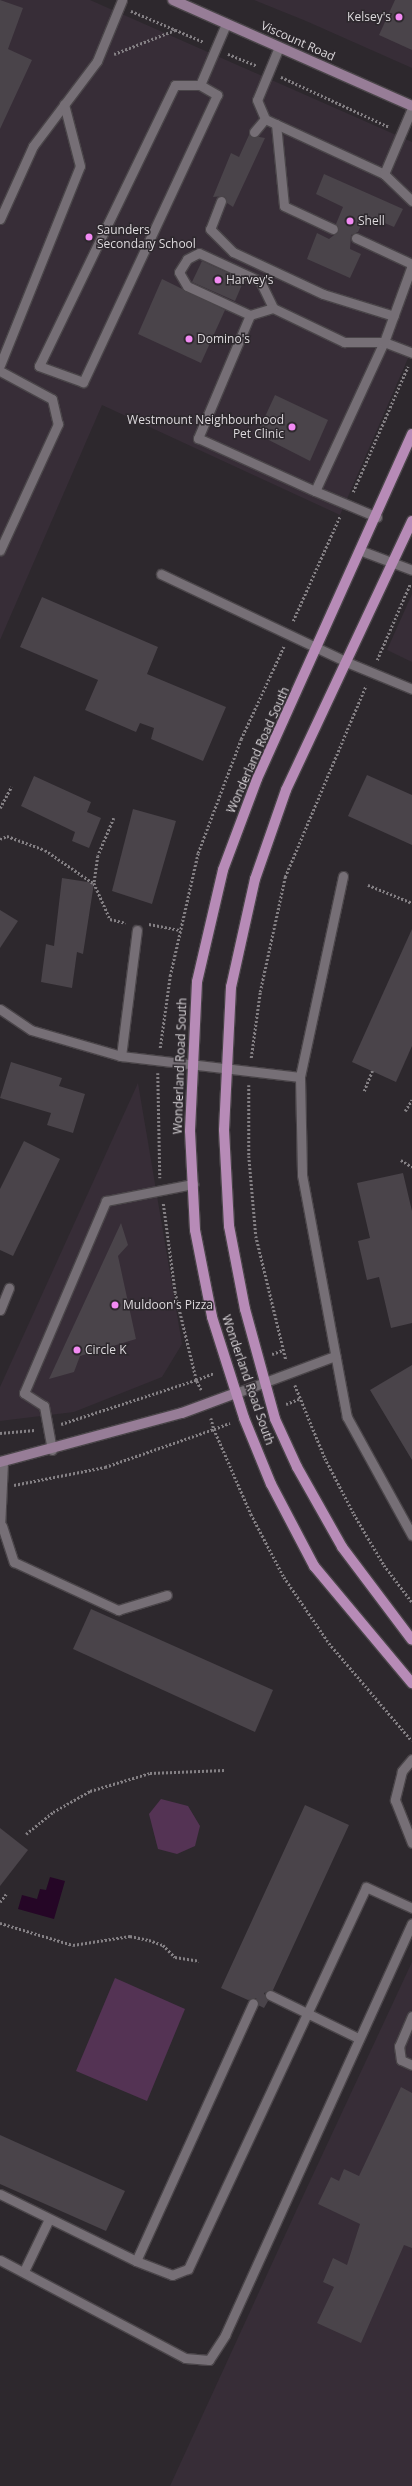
<!DOCTYPE html>
<style>
body{margin:0}
#map{position:relative;width:412px;height:2486px;overflow:hidden;background:#2d282d;font-family:"Open Sans",sans-serif}
div>[style]{position:absolute}
.built>*{inset:0;background:#372d37}
.green>*{inset:0;background:#543354}
.water>*{inset:0;background:#250626}
.building>*{inset:0;background:#4a444a}
.path>*{height:2.5px;margin-top:-1.25px;transform-origin:0;background:repeating-linear-gradient(90deg,#848084 0 2px,transparent 0 4px)}
.roads{filter:drop-shadow(1px 0 #4a4549) drop-shadow(-1px 0 #4a4549) drop-shadow(0 1px #4a4549) drop-shadow(0 -1px #4a4549)}
.lane>*{height:9px;margin:-4.5px;padding:0 4.5px;transform-origin:4.5px;border-radius:4.5px;background:#766f76}
.secondary>*{height:10px;margin:-5px;padding:0 5px;transform-origin:5px;border-radius:5px;background:#977d97}
.primary>*{height:10px;margin:-5px;padding:0 5px;transform-origin:5px;border-radius:5px;background:#b78bb7}
.dots>*{width:11px;height:11px;translate:-50% -50%;box-sizing:border-box;border:2px solid #2d282d;border-radius:50%}
span{translate:-50% -50%;white-space:nowrap;text-align:center;line-height:1.15;-webkit-text-stroke:3px #2d282d;paint-order:stroke}
.poi-label{font-size:12px;color:#ddd9dd}
.right{translate:-100% -50%;text-align:right}
.left{translate:0 -50%;text-align:left}
.street-label{font-size:12px;color:#ddd9dd}
</style>
<div id="map">
<div class="built">
<div style="clip-path:polygon(0 0,90px 0,412px 142px,412px 349px,340px 515px,102px 405px,0 640px)"></div>
<div style="clip-path:polygon(254px 0,412px 0,412px 68px,306px 21px)"></div>
<div style="clip-path:polygon(412px 594px,412px 662px,387px 650px)"></div>
<div style="clip-path:polygon(138px 1083px,182px 1344px,162px 1377px,74px 1412px,0 1421px,0 1387px)"></div>
<div style="clip-path:polygon(412px 1962px,412px 2486px,170px 2486px,297px 2209px)"></div>
</div>
<div class="green">
<div style="clip-path:polygon(161px 1799px,188px 1806px,200px 1826px,195px 1846px,177px 1854px,158px 1849px,149px 1814px)"></div>
<div style="clip-path:polygon(115px 1978px,185px 2009px,147px 2101px,76px 2071px)"></div>
</div>
<div class="water">
<div style="clip-path:polygon(50px 1877px,65px 1881px,54px 1919px,18px 1909px,22px 1895px,37px 1899px,40px 1889px,46px 1890px)"></div>
</div>
<div class="building">
<div style="clip-path:polygon(0 0,23px 8px,8px 49px,32px 60px,0 129px)"></div>
<div style="clip-path:polygon(395px 0,412px 0,412px 50px,379px 35px)"></div>
<div style="clip-path:polygon(249px 135px,265px 138px,233px 207px,227px 203px,224px 196px,213px 197px,231px 153px,239px 157px)"></div>
<div style="clip-path:polygon(324px 174px,403px 209px,394px 227px,366px 215px,358px 232px,351px 235px,350px 249px,361px 254px,350px 278px,307px 259px,317px 233px,329px 239px,338px 232px,336px 224px,343px 207px,316px 194px)"></div>
<div style="clip-path:polygon(202px 261px,244px 280px,235px 301px,192px 282px)"></div>
<div style="clip-path:polygon(162px 279px,225px 310px,201px 363px,138px 334px)"></div>
<div style="clip-path:polygon(275px 395px,328px 420px,310px 461px,257px 434px)"></div>
<div style="clip-path:polygon(42px 597px,158px 647px,147px 674px,226px 707px,203px 761px,151px 739px,154px 728px,140px 723px,136px 732px,85px 710px,98px 680px,20px 647px)"></div>
<div style="clip-path:polygon(367px 775px,412px 795px,412px 845px,348px 816px)"></div>
<div style="clip-path:polygon(34px 776px,91px 802px,87px 812px,101px 818px,89px 848px,72px 841px,75px 832px,21px 806px)"></div>
<div style="clip-path:polygon(133px 809px,176px 821px,152px 904px,112px 891px)"></div>
<div style="clip-path:polygon(62px 878px,94px 883px,83px 954px,77px 952px,72px 988px,41px 982px,46px 944px,54px 946px)"></div>
<div style="clip-path:polygon(0 910px,18px 921px,0 948px)"></div>
<div style="clip-path:polygon(412px 929px,412px 1046px,396px 1082px,352px 1062px)"></div>
<div style="clip-path:polygon(11px 1062px,62px 1078px,59px 1086px,85px 1094px,73px 1133px,47px 1125px,51px 1113px,0 1098px)"></div>
<div style="clip-path:polygon(24px 1141px,60px 1159px,13px 1256px,0 1250px,0 1189px)"></div>
<div style="clip-path:polygon(403px 1173px,412px 1211px,412px 1323px,391px 1328px,379px 1277px,367px 1280px,358px 1241px,370px 1238px,357px 1183px)"></div>
<div style="clip-path:polygon(121px 1223px,128px 1245px,118px 1256px,136px 1339px,80px 1356px,74px 1372px,49px 1379px)"></div>
<div style="clip-path:polygon(412px 1365px,412px 1460px,370px 1390px)"></div>
<div style="clip-path:polygon(91px 1609px,273px 1690px,255px 1732px,73px 1649px)"></div>
<div style="clip-path:polygon(305px 1805px,349px 1825px,273px 1990px,264px 1993px,268px 2001px,264px 2008px,258px 2005px,256px 1998px,248px 2000px,221px 1988px)"></div>
<div style="clip-path:polygon(0 1828px,28px 1850px,0 1886px)"></div>
<div style="clip-path:polygon(401px 2087px,412px 2093px,412px 2248px,404px 2245px,361px 2343px,317px 2323px,334px 2287px,323px 2282px,333px 2258px,347px 2265px,360px 2224px,318px 2204px,331px 2177px,339px 2181px,344px 2169px,359px 2176px)"></div>
<div style="clip-path:polygon(0 2135px,125px 2191px,106px 2231px,0 2184px)"></div>
</div>
<div class="path">
<div style="left:131px;top:11px;width:79px;rotate:23deg"></div>
<div style="left:114px;top:54px;width:66px;rotate:-21.5deg"></div>
<div style="left:228px;top:54px;width:31px;rotate:22deg"></div>
<div style="left:281px;top:77px;width:119px;rotate:24.8deg"></div>
<div style="left:353px;top:492px;width:137px;rotate:-66.4deg"></div>
<div style="left:293px;top:621px;width:115px;rotate:-65.9deg"></div>
<div style="left:377px;top:660px;width:83px;rotate:-66.5deg"></div>
<div style="left:0;top:808px;width:24px;rotate:-62deg"></div>
<div style="left:114px;top:818px;width:41px;rotate:112.8deg"></div>
<div style="left:98px;top:856px;width:27px;rotate:98deg"></div>
<div style="left:94px;top:883px;width:39px;rotate:66deg"></div>
<div style="left:110px;top:919px;width:16px;rotate:14deg"></div>
<div style="left:0;top:839px;width:8px;rotate:-23deg"></div>
<div style="left:7px;top:836px;width:40px;rotate:20.2deg"></div>
<div style="left:45px;top:850px;width:58px;rotate:34.5deg"></div>
<div style="left:368px;top:885px;width:48px;rotate:22.2deg"></div>
<div style="left:149px;top:924px;width:32px;rotate:11deg"></div>
<div style="left:160px;top:1048px;width:73px;rotate:-82.1deg"></div>
<div style="left:170px;top:976px;width:126px;rotate:-77.2deg"></div>
<div style="left:198px;top:853px;width:122px;rotate:-69.3deg"></div>
<div style="left:241px;top:739px;width:102px;rotate:-65.2deg"></div>
<div style="left:251px;top:1058px;width:67px;rotate:-82.2deg"></div>
<div style="left:260px;top:992px;width:118px;rotate:-77.7deg"></div>
<div style="left:285px;top:877px;width:208px;rotate:-67.1deg"></div>
<div style="left:158px;top:1073px;width:105px;rotate:88.9deg"></div>
<div style="left:249px;top:1085px;width:71px;rotate:90deg"></div>
<div style="left:249px;top:1156px;width:80px;rotate:85deg"></div>
<div style="left:256px;top:1236px;width:128px;rotate:76.4deg"></div>
<div style="left:364px;top:1091px;width:22px;rotate:-68deg"></div>
<div style="left:405px;top:1111px;width:13px;rotate:-58deg"></div>
<div style="left:401px;top:1160px;width:13px;rotate:32deg"></div>
<div style="left:272px;top:1354px;width:12px;rotate:-20deg"></div>
<div style="left:295px;top:1385px;width:79px;rotate:67.7deg"></div>
<div style="left:325px;top:1458px;width:63px;rotate:62.6deg"></div>
<div style="left:354px;top:1514px;width:59px;rotate:59.5deg"></div>
<div style="left:384px;top:1565px;width:46px;rotate:52.9deg"></div>
<div style="left:201px;top:1390px;width:11px;rotate:-117deg"></div>
<div style="left:196px;top:1380px;width:19px;rotate:-21deg"></div>
<div style="left:286px;top:1404px;width:14px;rotate:-21deg"></div>
<div style="left:211px;top:1418px;width:11px;rotate:75deg"></div>
<div style="left:214px;top:1429px;width:17px;rotate:-21deg"></div>
<div style="left:61px;top:1424px;width:142px;rotate:-18.1deg"></div>
<div style="left:196px;top:1380px;width:89px;rotate:-103.6deg"></div>
<div style="left:175px;top:1293px;width:91px;rotate:-97.6deg"></div>
<div style="left:0;top:1433px;width:35px;rotate:-5deg"></div>
<div style="left:14px;top:1485px;width:93px;rotate:-11.2deg"></div>
<div style="left:105px;top:1467px;width:115px;rotate:-19.2deg"></div>
<div style="left:214px;top:1429px;width:93px;rotate:66.5deg"></div>
<div style="left:251px;top:1514px;width:71px;rotate:62.4deg"></div>
<div style="left:284px;top:1577px;width:80px;rotate:55.7deg"></div>
<div style="left:329px;top:1643px;width:128px;rotate:49.7deg"></div>
<div style="left:26px;top:1834px;width:35px;rotate:-39deg"></div>
<div style="left:53px;top:1812px;width:43px;rotate:-29.6deg"></div>
<div style="left:90px;top:1791px;width:63px;rotate:-16.7deg"></div>
<div style="left:150px;top:1773px;width:75px;rotate:-2.3deg"></div>
<div style="left:0;top:1902px;width:10px;rotate:-53deg"></div>
<div style="left:0;top:1923px;width:76px;rotate:16.8deg"></div>
<div style="left:73px;top:1945px;width:58px;rotate:-9deg"></div>
<div style="left:130px;top:1936px;width:19px;rotate:12deg"></div>
<div style="left:149px;top:1940px;width:15px;rotate:20deg"></div>
<div style="left:163px;top:1945px;width:17px;rotate:45deg"></div>
<div style="left:175px;top:1957px;width:24px;rotate:9deg"></div>
</div>
<div class="roads">
<div class="lane">
<div style="left:279px;top:47px;width:57px;rotate:112.5deg"></div>
<div style="left:257px;top:100px;width:21px;rotate:67deg"></div>
<div style="left:265px;top:119px;width:131px;rotate:24.8deg"></div>
<div style="left:384px;top:174px;width:72px;rotate:-67deg"></div>
<div style="left:200px;top:85px;width:20px;rotate:30deg"></div>
<div style="left:217px;top:95px;width:317px;rotate:115deg"></div>
<div style="left:83px;top:382px;width:47px;rotate:-160deg"></div>
<div style="left:39px;top:366px;width:312px;rotate:-64.2deg"></div>
<div style="left:175px;top:85px;width:25px"></div>
<div style="left:200px;top:85px;width:66px;rotate:-66.9deg"></div>
<div style="left:276px;top:124px;width:82px;rotate:84.4deg"></div>
<div style="left:284px;top:206px;width:54px;rotate:25.1deg"></div>
<div style="left:254px;top:132px;width:17px;rotate:-50deg"></div>
<div style="left:384px;top:174px;width:39px;rotate:44deg"></div>
<div style="left:221px;top:201px;width:30px;rotate:111deg"></div>
<div style="left:210px;top:229px;width:33px;rotate:45deg"></div>
<div style="left:233px;top:252px;width:99px;rotate:25deg"></div>
<div style="left:323px;top:294px;width:74px;rotate:17.2deg"></div>
<div style="left:0;top:219px;width:80px;rotate:-65.7deg"></div>
<div style="left:33px;top:146px;width:106px;rotate:-53deg"></div>
<div style="left:97px;top:61px;width:66px;rotate:-67.7deg"></div>
<div style="left:356px;top:238px;width:62px;rotate:24.9deg"></div>
<div style="left:250px;top:315px;width:69px;rotate:-155.3deg"></div>
<div style="left:187px;top:286px;width:16px;rotate:-120deg"></div>
<div style="left:179px;top:272px;width:15px;rotate:-58deg"></div>
<div style="left:187px;top:259px;width:13px;rotate:-27deg"></div>
<div style="left:199px;top:253px;width:67px;rotate:24.7deg"></div>
<div style="left:260px;top:281px;width:30px;rotate:64deg"></div>
<div style="left:273px;top:308px;width:79px;rotate:25.6deg"></div>
<div style="left:344px;top:342px;width:40px"></div>
<div style="left:384px;top:342px;width:30px;rotate:21deg"></div>
<div style="left:250px;top:315px;width:134px;rotate:112.9deg"></div>
<div style="left:198px;top:438px;width:128px;rotate:24.4deg"></div>
<div style="left:250px;top:315px;width:24px;rotate:-17deg"></div>
<div style="left:0;top:365px;width:214px;rotate:-68.1deg"></div>
<div style="left:80px;top:166px;width:64px;rotate:-104.5deg"></div>
<div style="left:0;top:371px;width:59px;rotate:28.3deg"></div>
<div style="left:52px;top:399px;width:26px;rotate:77deg"></div>
<div style="left:58px;top:424px;width:139px;rotate:114.7deg"></div>
<div style="left:377px;top:517px;width:67px;rotate:-157.2deg"></div>
<div style="left:315px;top:491px;width:164px;rotate:-65.2deg"></div>
<div style="left:384px;top:342px;width:82px;rotate:-70deg"></div>
<div style="left:362px;top:551px;width:53px;rotate:20.8deg"></div>
<div style="left:161px;top:574px;width:208px;rotate:25.3deg"></div>
<div style="left:349px;top:663px;width:68px;rotate:22.4deg"></div>
<div style="left:343px;top:876px;width:206px;rotate:102.1deg"></div>
<div style="left:300px;top:1077px;width:98px;rotate:88.8deg"></div>
<div style="left:302px;top:1175px;width:246px;rotate:79.5deg"></div>
<div style="left:347px;top:1417px;width:135px;rotate:61.2deg"></div>
<div style="left:0;top:1009px;width:37px;rotate:34deg"></div>
<div style="left:31px;top:1030px;width:94px;rotate:16.1deg"></div>
<div style="left:121px;top:1056px;width:180px;rotate:6.7deg"></div>
<div style="left:121px;top:1056px;width:127px;rotate:-82.8deg"></div>
<div style="left:0;top:1310px;width:24px;rotate:-68deg"></div>
<div style="left:236px;top:1393px;width:106px;rotate:-20.5deg"></div>
<div style="left:52px;top:1450px;width:45px;rotate:-100.3deg"></div>
<div style="left:44px;top:1406px;width:24px;rotate:-147deg"></div>
<div style="left:24px;top:1393px;width:209px;rotate:-66.9deg"></div>
<div style="left:106px;top:1201px;width:89px;rotate:-11.1deg"></div>
<div style="left:2px;top:1526px;width:38px;rotate:72deg"></div>
<div style="left:14px;top:1562px;width:115px;rotate:24.8deg"></div>
<div style="left:118px;top:1610px;width:51px;rotate:-17deg"></div>
<div style="left:0;top:1528px;width:66px;rotate:-87.4deg"></div>
<div style="left:412px;top:1759px;width:16px;rotate:130deg"></div>
<div style="left:402px;top:1771px;width:30px;rotate:104deg"></div>
<div style="left:395px;top:1800px;width:46px;rotate:68.4deg"></div>
<div style="left:270px;top:1995px;width:98px;rotate:26deg"></div>
<div style="left:412px;top:2016px;width:33px;rotate:113deg"></div>
<div style="left:399px;top:2046px;width:14px;rotate:82deg"></div>
<div style="left:401px;top:2060px;width:12px;rotate:24deg"></div>
<div style="left:0;top:2194px;width:152px;rotate:26.2deg"></div>
<div style="left:136px;top:2261px;width:39px;rotate:21deg"></div>
<div style="left:172px;top:2275px;width:17px;rotate:-21deg"></div>
<div style="left:188px;top:2269px;width:421px;rotate:-65deg"></div>
<div style="left:366px;top:1887px;width:51px;rotate:24.5deg"></div>
<div style="left:0;top:2260px;width:209px;rotate:27.9deg"></div>
<div style="left:185px;top:2358px;width:24px;rotate:5deg"></div>
<div style="left:209px;top:2360px;width:30px;rotate:-57deg"></div>
<div style="left:225px;top:2335px;width:452px;rotate:-65.6deg"></div>
<div style="left:136px;top:2261px;width:283px;rotate:-65.6deg"></div>
<div style="left:24px;top:2271px;width:58px;rotate:-64.3deg"></div>
</div>
<div class="secondary">
<div style="left:173px;top:0;width:261px;rotate:23.9deg"></div>
<div style="left:0;top:1462px;width:188px;rotate:-15.1deg"></div>
<div style="left:182px;top:1413px;width:58px;rotate:-20.3deg"></div>
</div>
<div class="primary">
<div style="left:412px;top:434px;width:378px;rotate:114.2deg"></div>
<div style="left:257px;top:779px;width:97px;rotate:110.5deg"></div>
<div style="left:223px;top:870px;width:115px;rotate:103.1deg"></div>
<div style="left:197px;top:982px;width:149px;rotate:92.7deg"></div>
<div style="left:190px;top:1131px;width:99px;rotate:87.1deg"></div>
<div style="left:195px;top:1230px;width:89px;rotate:78.9deg"></div>
<div style="left:212px;top:1317px;width:106px;rotate:72.4deg"></div>
<div style="left:244px;top:1418px;width:71px;rotate:67.8deg"></div>
<div style="left:271px;top:1484px;width:93px;rotate:62.3deg"></div>
<div style="left:314px;top:1566px;width:153px;rotate:50.1deg"></div>
<div style="left:412px;top:521px;width:297px;rotate:115.1deg"></div>
<div style="left:286px;top:790px;width:94px;rotate:109.2deg"></div>
<div style="left:255px;top:879px;width:111px;rotate:102.5deg"></div>
<div style="left:231px;top:987px;width:143px;rotate:92.8deg"></div>
<div style="left:224px;top:1130px;width:96px;rotate:87deg"></div>
<div style="left:229px;top:1226px;width:85px;rotate:79.1deg"></div>
<div style="left:245px;top:1309px;width:114px;rotate:74.7deg"></div>
<div style="left:275px;top:1419px;width:53px;rotate:65.4deg"></div>
<div style="left:297px;top:1467px;width:92px;rotate:60.6deg"></div>
<div style="left:342px;top:1547px;width:116px;rotate:53deg"></div>
</div>
</div>
<div class="dots">
<div style="left:399px;top:17px;background:#f28af3"></div>
<div style="left:350px;top:221px;background:#f28af3"></div>
<div style="left:89px;top:237px;background:#f28af3"></div>
<div style="left:218px;top:280px;background:#f28af3"></div>
<div style="left:189px;top:339px;background:#f28af3"></div>
<div style="left:292px;top:427px;background:#f28af3"></div>
<div style="left:115px;top:1305px;background:#f28af3"></div>
<div style="left:77px;top:1350px;background:#f28af3"></div>
</div>
<div class="poi-label">
<span class="right" style="left:391px;top:17px">Kelsey's</span>
<span class="left" style="left:358px;top:221px">Shell</span>
<span class="left" style="left:97px;top:237px">Saunders<br>Secondary School</span>
<span class="left" style="left:226px;top:280px">Harvey's</span>
<span class="left" style="left:197px;top:339px">Domino's</span>
<span class="right" style="left:284px;top:427px">Westmount Neighbourhood<br>Pet Clinic</span>
<span class="left" style="left:123px;top:1305px">Muldoon's Pizza</span>
<span class="left" style="left:85px;top:1350px">Circle K</span>
</div>
<div class="street-label">
<span style="left:298px;top:41px;rotate:24deg">Viscount Road</span>
<span style="left:258px;top:750px;rotate:-66deg">Wonderland Road South</span>
<span style="left:180px;top:1066px;rotate:-88deg">Wonderland Road South</span>
<span style="left:248px;top:1380px;rotate:71deg">Wonderland Road South</span>
</div>
</div>
